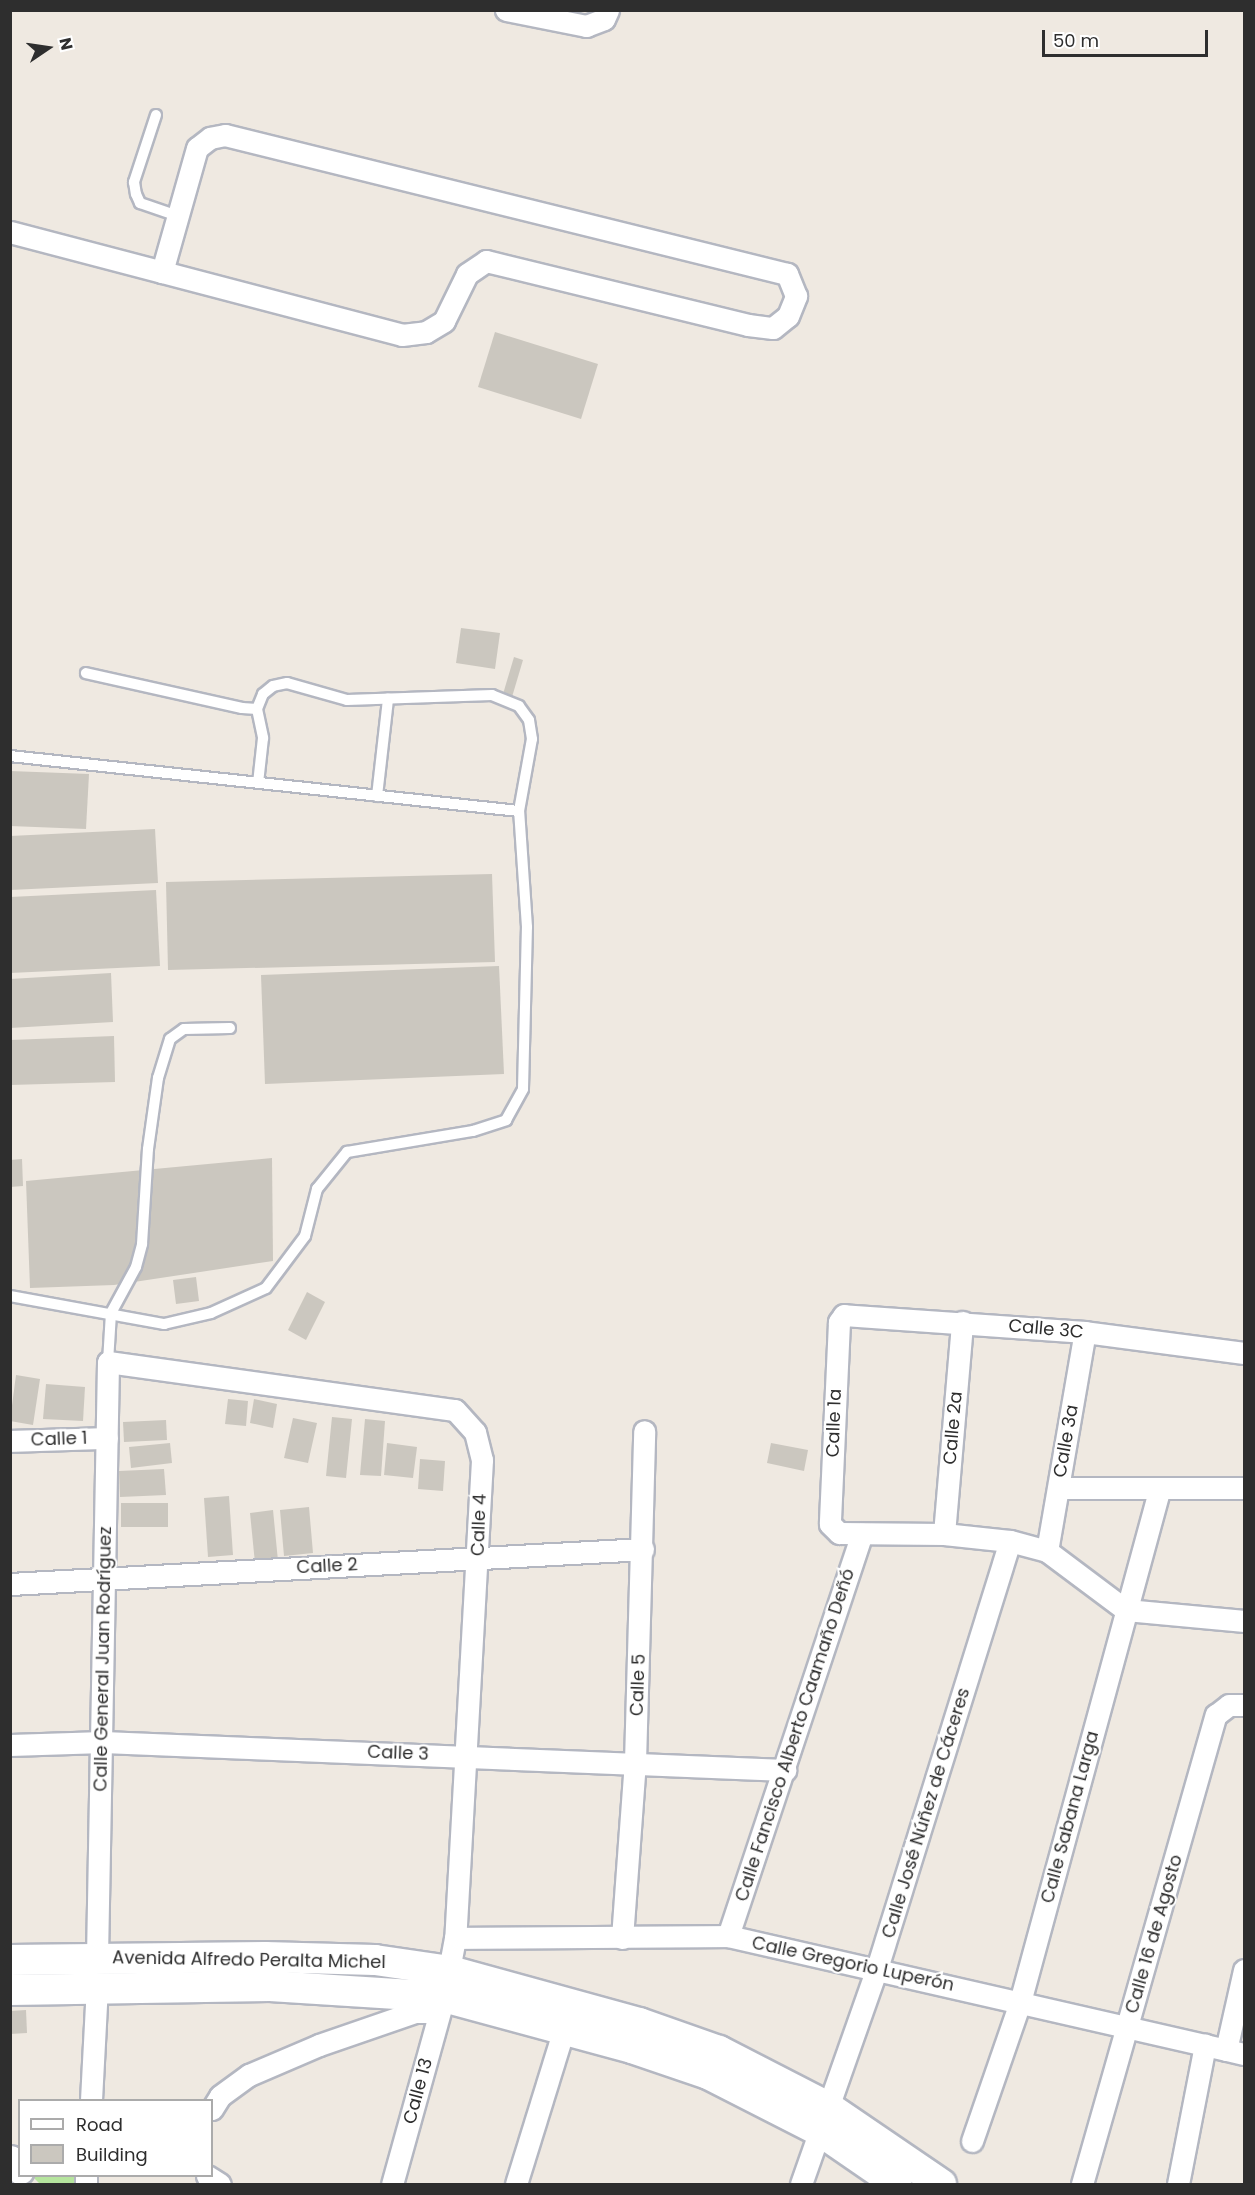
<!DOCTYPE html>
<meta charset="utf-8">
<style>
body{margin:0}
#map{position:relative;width:1255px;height:2195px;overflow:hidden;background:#efe9e1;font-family:Poppins,sans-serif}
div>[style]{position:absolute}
.green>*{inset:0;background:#b6e59e}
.building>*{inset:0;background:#cbc7bf}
.roads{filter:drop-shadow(2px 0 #b4b7c1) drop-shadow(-2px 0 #b4b7c1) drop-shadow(0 2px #b4b7c1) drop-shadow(0 -2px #b4b7c1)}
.service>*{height:10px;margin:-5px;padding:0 5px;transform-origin:5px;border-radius:5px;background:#fff}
.minor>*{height:21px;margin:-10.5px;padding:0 10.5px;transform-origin:10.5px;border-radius:10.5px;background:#fff}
.tertiary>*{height:27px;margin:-13.5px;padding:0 13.5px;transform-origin:13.5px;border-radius:13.5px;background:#fff}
.secondary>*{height:30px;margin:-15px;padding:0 15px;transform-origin:15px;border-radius:15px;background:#fff}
span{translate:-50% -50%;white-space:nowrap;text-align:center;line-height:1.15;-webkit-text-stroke:4.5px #fff;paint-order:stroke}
.street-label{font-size:18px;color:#2e2e2e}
.frame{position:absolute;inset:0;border:12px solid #2e2e2e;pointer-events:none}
.legend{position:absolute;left:18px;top:2099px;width:195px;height:78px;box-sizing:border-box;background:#fff;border:2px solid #ababab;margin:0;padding:8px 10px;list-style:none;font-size:18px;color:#2e2e2e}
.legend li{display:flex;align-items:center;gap:12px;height:30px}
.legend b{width:30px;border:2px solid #ababab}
.north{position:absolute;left:18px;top:18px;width:60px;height:60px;-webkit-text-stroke:4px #fff;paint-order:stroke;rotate:77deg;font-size:16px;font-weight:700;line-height:24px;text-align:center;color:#2e2e2e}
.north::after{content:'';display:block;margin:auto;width:21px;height:27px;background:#2e2e2e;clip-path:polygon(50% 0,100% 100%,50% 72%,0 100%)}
.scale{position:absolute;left:1042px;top:30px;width:166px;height:27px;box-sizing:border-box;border:3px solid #2e2e2e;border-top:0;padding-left:8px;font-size:18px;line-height:21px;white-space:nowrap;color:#2e2e2e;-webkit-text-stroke:4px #fff;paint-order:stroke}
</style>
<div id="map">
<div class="green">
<div style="clip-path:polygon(32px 2176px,77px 2176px,76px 2184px,40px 2184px)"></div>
</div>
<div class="building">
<div style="clip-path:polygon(495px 332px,598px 364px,581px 419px,478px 387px)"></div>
<div style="clip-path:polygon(461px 628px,500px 633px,495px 669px,456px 663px)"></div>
<div style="clip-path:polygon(514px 657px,523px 660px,512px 697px,503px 694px)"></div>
<div style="clip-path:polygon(10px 771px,89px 774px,86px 829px,10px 826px)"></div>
<div style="clip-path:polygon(155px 829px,158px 883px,10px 890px,10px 836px)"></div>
<div style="clip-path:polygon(492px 874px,495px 962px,168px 970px,166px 882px)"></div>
<div style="clip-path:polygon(156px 890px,160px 966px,10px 973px,10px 897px)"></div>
<div style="clip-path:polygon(499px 966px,504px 1074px,265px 1084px,261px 975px)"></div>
<div style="clip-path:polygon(111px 973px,113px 1022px,10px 1028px,10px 979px)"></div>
<div style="clip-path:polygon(114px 1036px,115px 1082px,10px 1085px,10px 1040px)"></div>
<div style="clip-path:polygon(272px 1158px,273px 1261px,114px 1285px,30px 1288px,26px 1181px)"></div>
<div style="clip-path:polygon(22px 1159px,23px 1186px,10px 1187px,10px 1160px)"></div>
<div style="clip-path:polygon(196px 1277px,199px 1301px,176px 1304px,173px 1280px)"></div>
<div style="clip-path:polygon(307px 1292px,325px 1302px,306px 1340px,288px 1330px)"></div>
<div style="clip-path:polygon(16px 1375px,40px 1379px,33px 1425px,10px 1421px)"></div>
<div style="clip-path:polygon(46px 1384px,85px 1387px,83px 1421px,43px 1419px)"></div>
<div style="clip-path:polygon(228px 1399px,248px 1401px,246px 1426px,225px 1424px)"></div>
<div style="clip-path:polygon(254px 1399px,277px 1404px,273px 1428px,250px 1423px)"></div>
<div style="clip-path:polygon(332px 1417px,352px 1419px,346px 1478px,326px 1476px)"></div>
<div style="clip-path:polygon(293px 1418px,317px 1423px,308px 1463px,284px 1458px)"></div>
<div style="clip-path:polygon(365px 1419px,385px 1421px,381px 1476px,360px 1475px)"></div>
<div style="clip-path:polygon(166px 1420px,167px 1440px,124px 1442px,123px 1422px)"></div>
<div style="clip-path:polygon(170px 1443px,172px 1463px,131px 1468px,129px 1447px)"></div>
<div style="clip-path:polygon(387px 1443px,417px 1447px,413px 1478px,384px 1475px)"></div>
<div style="clip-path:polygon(771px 1443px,808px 1450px,804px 1471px,767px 1463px)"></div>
<div style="clip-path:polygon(420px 1459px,445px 1461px,443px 1491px,418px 1489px)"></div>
<div style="clip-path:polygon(164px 1469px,166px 1495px,120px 1497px,119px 1471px)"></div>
<div style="clip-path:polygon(229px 1496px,233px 1555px,208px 1557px,204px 1498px)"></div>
<div style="clip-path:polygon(121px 1503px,168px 1503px,168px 1527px,121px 1527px)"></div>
<div style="clip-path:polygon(309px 1507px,313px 1553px,284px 1556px,280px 1510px)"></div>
<div style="clip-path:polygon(273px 1510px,278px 1561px,255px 1563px,250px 1513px)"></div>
<div style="clip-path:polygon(26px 2010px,27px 2033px,10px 2034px,10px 2011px)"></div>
</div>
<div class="roads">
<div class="service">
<div style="left:156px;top:115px;width:71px;rotate:108.2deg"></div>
<div style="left:134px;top:182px;width:12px;rotate:81deg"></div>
<div style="left:136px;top:194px;width:10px;rotate:66deg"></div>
<div style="left:140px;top:203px;width:40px;rotate:18.9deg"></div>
<div style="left:257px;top:709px;width:30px;rotate:78deg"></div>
<div style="left:263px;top:738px;width:45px;rotate:96.3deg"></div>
<div style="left:10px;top:756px;width:512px;rotate:6.17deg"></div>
<div style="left:377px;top:796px;width:98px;rotate:-83.5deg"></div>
<div style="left:10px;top:1296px;width:157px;rotate:10.3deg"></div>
<div style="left:164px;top:1324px;width:48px;rotate:-13.2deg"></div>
<div style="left:211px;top:1313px;width:60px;rotate:-24.4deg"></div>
<div style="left:266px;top:1288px;width:65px;rotate:-53.1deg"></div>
<div style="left:305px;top:1236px;width:49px;rotate:-75.7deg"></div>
<div style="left:317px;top:1189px;width:48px;rotate:-51deg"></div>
<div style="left:347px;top:1152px;width:128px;rotate:-9.5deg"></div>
<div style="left:473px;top:1131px;width:35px;rotate:-18deg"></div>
<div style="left:506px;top:1120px;width:35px;rotate:-61deg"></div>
<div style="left:523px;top:1089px;width:162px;rotate:-88.6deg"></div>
<div style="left:527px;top:927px;width:116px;rotate:-93.9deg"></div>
<div style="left:519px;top:811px;width:73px;rotate:-79.8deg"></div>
<div style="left:532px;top:739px;width:19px;rotate:-99deg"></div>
<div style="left:529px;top:720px;width:17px;rotate:-126deg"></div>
<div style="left:519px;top:706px;width:29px;rotate:-158deg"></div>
<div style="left:492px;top:695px;width:145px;rotate:178deg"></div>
<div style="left:347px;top:700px;width:62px;rotate:-164.2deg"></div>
<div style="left:287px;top:683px;width:14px;rotate:168deg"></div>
<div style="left:273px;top:686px;width:13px;rotate:141deg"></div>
<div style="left:263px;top:694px;width:16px;rotate:112deg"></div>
<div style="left:257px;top:709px;width:15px;rotate:-176deg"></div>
<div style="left:242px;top:708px;width:160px;rotate:-167.4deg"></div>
<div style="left:108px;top:1362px;width:49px;rotate:-86.5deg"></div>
<div style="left:111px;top:1313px;width:52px;rotate:-61.5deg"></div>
<div style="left:136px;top:1267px;width:24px;rotate:-75deg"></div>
<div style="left:142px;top:1244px;width:95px;rotate:-86.4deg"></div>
<div style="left:148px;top:1149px;width:72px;rotate:-82deg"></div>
<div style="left:158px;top:1078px;width:41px;rotate:-72.9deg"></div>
<div style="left:170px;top:1039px;width:17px;rotate:-36deg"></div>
<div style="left:184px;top:1029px;width:46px;rotate:-1.2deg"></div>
</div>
<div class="minor">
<div style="left:506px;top:10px;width:82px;rotate:11.3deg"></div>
<div style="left:586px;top:26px;width:19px;rotate:-21deg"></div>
<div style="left:604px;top:19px;width:10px;rotate:-66deg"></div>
<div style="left:10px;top:232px;width:405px;rotate:14.7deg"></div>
<div style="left:402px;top:335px;width:24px;rotate:-7deg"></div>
<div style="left:426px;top:332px;width:21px;rotate:-31deg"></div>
<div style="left:444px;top:321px;width:52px;rotate:-63.9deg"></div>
<div style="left:467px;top:274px;width:23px;rotate:-34deg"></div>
<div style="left:486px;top:261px;width:270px;rotate:13.7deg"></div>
<div style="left:748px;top:325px;width:25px;rotate:7deg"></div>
<div style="left:773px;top:328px;width:19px;rotate:-39deg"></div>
<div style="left:788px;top:316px;width:22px;rotate:-68deg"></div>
<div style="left:796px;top:296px;width:24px;rotate:-112deg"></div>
<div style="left:787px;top:274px;width:579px;rotate:-166.11deg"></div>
<div style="left:225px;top:135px;width:15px;rotate:169deg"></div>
<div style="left:210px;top:138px;width:16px;rotate:142deg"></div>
<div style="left:197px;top:148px;width:129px;rotate:105.8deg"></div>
<div style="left:1244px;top:1353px;width:160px;rotate:-172.5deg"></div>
<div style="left:1085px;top:1332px;width:242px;rotate:-176deg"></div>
<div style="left:844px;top:1315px;width:9px;rotate:126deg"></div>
<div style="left:839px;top:1322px;width:202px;rotate:92.6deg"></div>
<div style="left:830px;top:1524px;width:13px;rotate:45deg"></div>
<div style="left:839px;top:1533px;width:105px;rotate:0.5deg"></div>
<div style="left:944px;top:1534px;width:66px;rotate:6.1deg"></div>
<div style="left:1010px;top:1541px;width:38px;rotate:15deg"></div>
<div style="left:1047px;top:1551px;width:99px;rotate:36.8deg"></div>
<div style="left:1126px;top:1610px;width:119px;rotate:5.3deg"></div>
<div style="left:10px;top:1441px;width:97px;rotate:-1.8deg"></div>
<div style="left:1059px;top:1488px;width:185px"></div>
<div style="left:944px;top:1534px;width:213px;rotate:-85.1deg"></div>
<div style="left:1047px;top:1551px;width:222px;rotate:-80.2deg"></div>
<div style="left:10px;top:1584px;width:634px;rotate:-3.16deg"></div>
<div style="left:10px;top:1745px;width:93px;rotate:-1.8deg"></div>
<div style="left:103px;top:1742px;width:683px;rotate:2.35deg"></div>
<div style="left:728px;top:1936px;width:424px;rotate:-71.6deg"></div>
<div style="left:455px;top:1938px;width:273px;rotate:-0.4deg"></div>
<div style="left:728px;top:1936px;width:529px;rotate:12.88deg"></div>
<div style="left:622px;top:1938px;width:176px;rotate:-85.8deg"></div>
<div style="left:635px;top:1762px;width:331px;rotate:-88.4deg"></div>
<div style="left:97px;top:1957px;width:595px;rotate:-88.94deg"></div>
<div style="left:108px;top:1362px;width:350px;rotate:7.9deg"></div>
<div style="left:455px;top:1410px;width:30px;rotate:48deg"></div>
<div style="left:475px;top:1432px;width:29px;rotate:76deg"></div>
<div style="left:482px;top:1460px;width:479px;rotate:93.2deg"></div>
<div style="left:455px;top:1938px;width:60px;rotate:100.6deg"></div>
<div style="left:444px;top:1997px;width:194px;rotate:105.5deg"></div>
<div style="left:1226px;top:2050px;width:82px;rotate:-77.3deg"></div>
<div style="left:91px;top:2100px;width:113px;rotate:-87deg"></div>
<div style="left:212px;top:2109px;width:15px;rotate:-58deg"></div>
<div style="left:220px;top:2096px;width:36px;rotate:-36deg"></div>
<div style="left:249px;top:2075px;width:76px;rotate:-23.2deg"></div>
<div style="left:319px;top:2045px;width:102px;rotate:-19deg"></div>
<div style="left:415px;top:2012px;width:24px"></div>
<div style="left:972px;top:2141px;width:147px;rotate:-70.9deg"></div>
<div style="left:1020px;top:2002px;width:530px;rotate:-74.78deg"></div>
<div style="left:207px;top:2176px;width:15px;rotate:32deg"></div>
<div style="left:86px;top:2184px;width:8px;rotate:-90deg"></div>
<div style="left:516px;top:2184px;width:162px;rotate:-72.8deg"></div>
<div style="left:801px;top:2184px;width:229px;rotate:-70.6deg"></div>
<div style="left:877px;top:1968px;width:447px;rotate:-72.7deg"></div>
<div style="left:1082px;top:2184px;width:488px;rotate:-74.1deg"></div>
<div style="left:1216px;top:1715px;width:16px;rotate:-38deg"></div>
<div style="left:1229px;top:1705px;width:15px"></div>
<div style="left:1178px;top:2184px;width:142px;rotate:-79deg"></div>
</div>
<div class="tertiary">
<div style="left:10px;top:2159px;width:15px;rotate:48deg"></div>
</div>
<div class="secondary">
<div style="left:10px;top:1960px;width:255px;rotate:-0.7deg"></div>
<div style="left:265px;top:1957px;width:110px;rotate:1.6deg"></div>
<div style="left:375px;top:1960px;width:76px;rotate:8.3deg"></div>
<div style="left:450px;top:1971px;width:196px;rotate:15.4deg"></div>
<div style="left:639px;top:2023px;width:85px;rotate:19.3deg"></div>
<div style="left:719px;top:2051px;width:123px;rotate:27.2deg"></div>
<div style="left:828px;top:2107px;width:137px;rotate:34.3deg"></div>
<div style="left:10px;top:1990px;width:260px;rotate:-0.9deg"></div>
<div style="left:270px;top:1986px;width:174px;rotate:3.6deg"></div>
<div style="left:444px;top:1997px;width:195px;rotate:15.2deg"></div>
<div style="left:632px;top:2048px;width:80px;rotate:18.9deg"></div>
<div style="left:708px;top:2074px;width:126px;rotate:27deg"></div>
<div style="left:820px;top:2131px;width:93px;rotate:34.5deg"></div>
</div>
</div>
<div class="street-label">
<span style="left:1046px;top:1329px;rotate:5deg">Calle 3C</span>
<span style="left:834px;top:1423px;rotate:-88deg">Calle 1a</span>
<span style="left:953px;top:1428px;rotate:-85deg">Calle 2a</span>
<span style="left:59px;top:1439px;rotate:-2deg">Calle 1</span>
<span style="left:1066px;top:1441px;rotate:-80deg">Calle 3a</span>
<span style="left:479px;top:1525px;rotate:-88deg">Calle 4</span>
<span style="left:327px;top:1566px;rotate:-3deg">Calle 2</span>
<span style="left:103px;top:1659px;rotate:-89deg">Calle General Juan Rodríguez</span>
<span style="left:638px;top:1685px;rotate:-88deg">Calle 5</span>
<span style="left:795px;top:1735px;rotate:-72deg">Calle Fancisco Alberto Caamaño Deñó</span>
<span style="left:398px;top:1753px;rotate:2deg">Calle 3</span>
<span style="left:926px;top:1813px;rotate:-73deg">Calle José Núñez de Cáceres</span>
<span style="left:1070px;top:1817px;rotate:-75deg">Calle Sabana Larga</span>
<span style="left:1154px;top:1934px;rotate:-74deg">Calle 16 de Agosto</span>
<span style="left:249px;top:1960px;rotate:1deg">Avenida Alfredo Peralta Michel</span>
<span style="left:853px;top:1964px;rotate:12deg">Calle Gregorio Luperón</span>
<span style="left:418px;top:2091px;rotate:-75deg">Calle 13</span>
</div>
<div class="frame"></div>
<ul class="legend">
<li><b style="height:8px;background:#fff"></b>Road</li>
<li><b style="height:16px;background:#cbc7bf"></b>Building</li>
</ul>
<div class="north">N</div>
<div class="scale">50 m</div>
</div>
